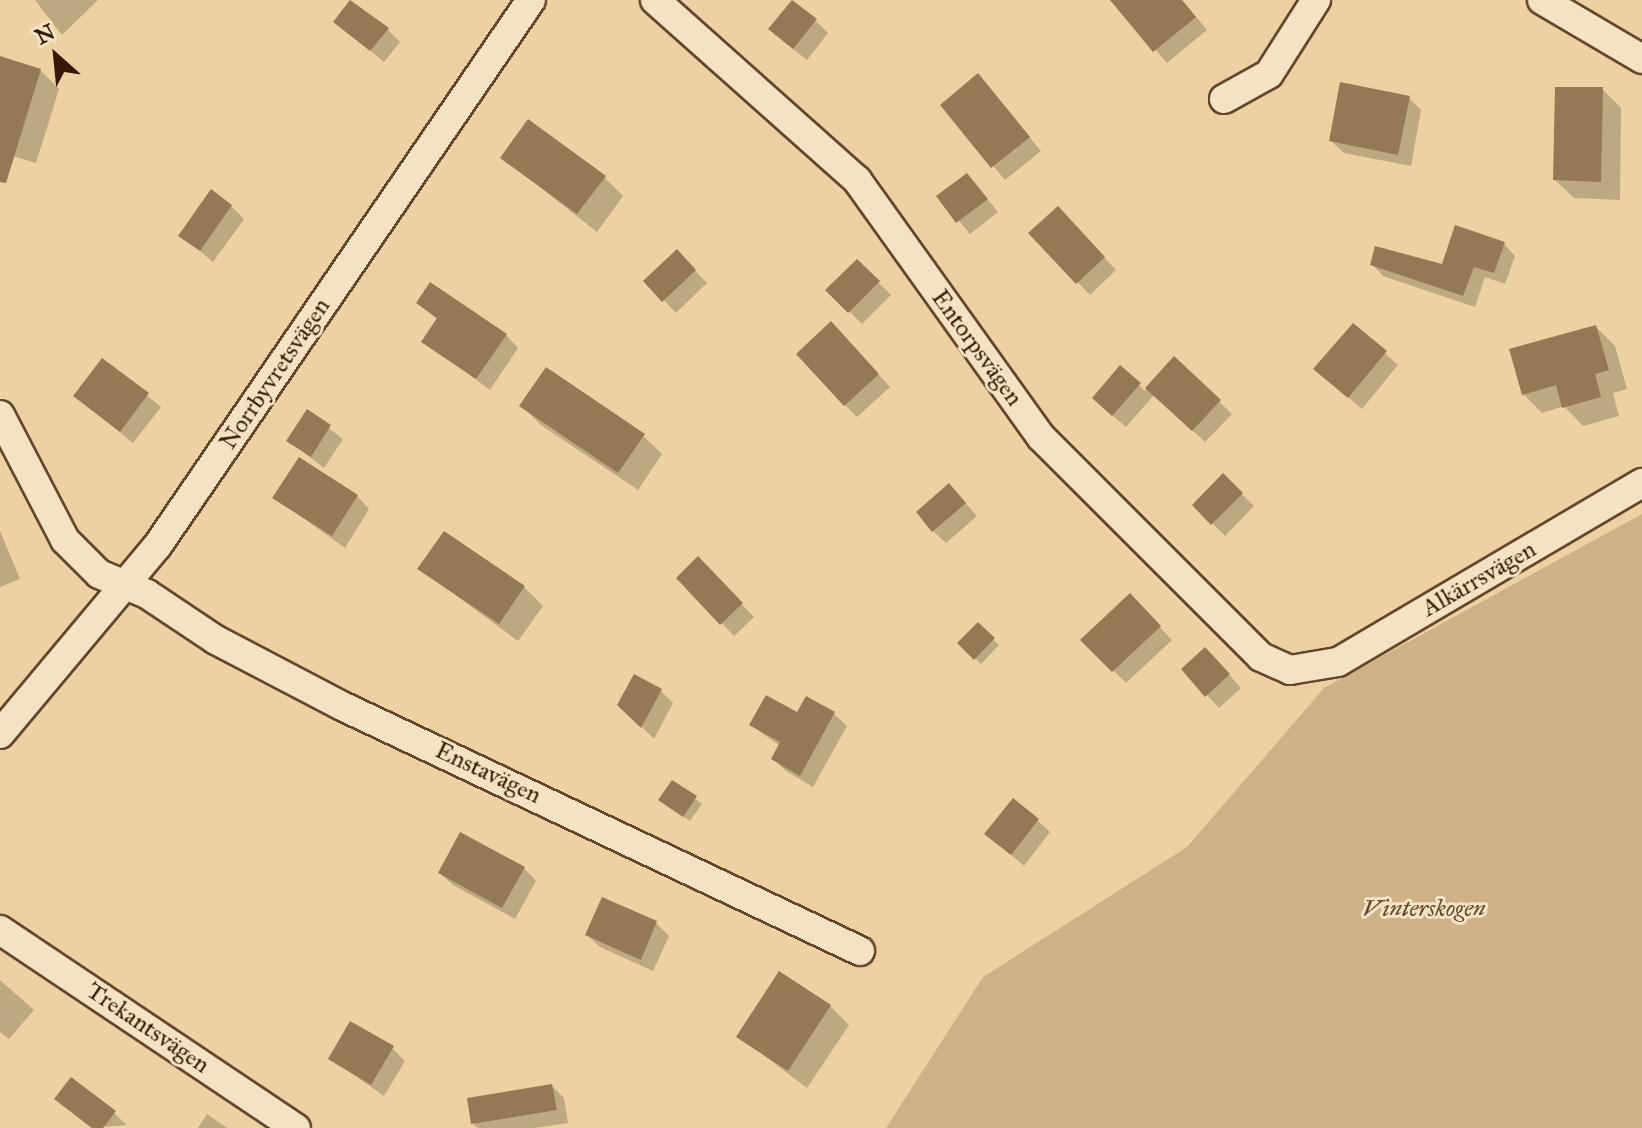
<!DOCTYPE html>
<meta charset="utf-8">
<style>
body{margin:0}
#map{position:relative;width:1642px;height:1128px;overflow:hidden;background:#ecd2a2;font-family:"IM FELL Great Primer",serif}
div>[style]{position:absolute}
.green>*{inset:0;background:#cdb287}
.shadow>*{inset:0;background:#0003}
.building>*{inset:0;background:#947957}
.roads{filter:drop-shadow(2px 0 #63462c) drop-shadow(-2px 0 #63462c) drop-shadow(0 2px #63462c) drop-shadow(0 -2px #63462c)}
.minor>*{height:28px;margin:-14px;padding:0 14px;transform-origin:14px;border-radius:14px;background:#f3e2c3}
span{translate:-50% -50%;white-space:nowrap;text-align:center;line-height:1.15;-webkit-text-stroke:6px #f3e2c3;paint-order:stroke}
.street-label{font-size:24px;color:#351805}
.park-label{font-size:24px;color:#63462c;font-style:italic}
.north{position:absolute;left:16px;top:16px;width:80px;height:80px;-webkit-text-stroke:6px #f3e2c3;paint-order:stroke;rotate:333deg;font-size:22px;font-weight:700;line-height:32px;text-align:center;color:#351805}
.north::after{content:'';display:block;margin:auto;width:28px;height:36px;background:#351805;clip-path:polygon(50% 0,100% 100%,50% 72%,0 100%)}
</style>
<div id="map">
<div class="green">
<div style="clip-path:polygon(1642px 514px,1642px 1128px,886px 1128px,983px 977px,1187px 847px,1324px 688px)"></div>
</div>
<div class="shadow">
<div style="clip-path:polygon(35px 0,98px 0,62px 35px)"></div>
<div style="clip-path:polygon(1133px 0,1182px 0,1207px 30px,1167px 63px,1121px 10px)"></div>
<div style="clip-path:polygon(816px 21px,828px 33px,807px 60px,783px 41px)"></div>
<div style="clip-path:polygon(336px 22px,388px 30px,400px 42px,384px 62px)"></div>
<div style="clip-path:polygon(0 58px,40px 70px,59px 89px,36px 163px,0 152px)"></div>
<div style="clip-path:polygon(978px 76px,1041px 151px,1005px 180px,942px 105px)"></div>
<div style="clip-path:polygon(1602px 89px,1621px 108px,1620px 200px,1574px 198px,1555px 180px)"></div>
<div style="clip-path:polygon(1409px 98px,1421px 110px,1411px 166px,1344px 153px,1331px 141px)"></div>
<div style="clip-path:polygon(503px 158px,604px 177px,623px 196px,597px 232px)"></div>
<div style="clip-path:polygon(967px 175px,998px 212px,970px 234px,939px 197px)"></div>
<div style="clip-path:polygon(231px 206px,244px 219px,213px 262px,181px 235px)"></div>
<div style="clip-path:polygon(1070px 221px,1116px 270px,1090px 295px,1031px 233px)"></div>
<div style="clip-path:polygon(1504px 244px,1515px 256px,1505px 284px,1485px 277px,1475px 307px,1383px 276px,1372px 264px,1443px 266px)"></div>
<div style="clip-path:polygon(677px 252px,707px 283px,676px 313px,646px 281px)"></div>
<div style="clip-path:polygon(857px 261px,891px 295px,862px 324px,828px 290px)"></div>
<div style="clip-path:polygon(418px 303px,506px 335px,518px 348px,490px 390px,424px 341px,438px 320px)"></div>
<div style="clip-path:polygon(1353px 325px,1398px 365px,1362px 409px,1329px 381px)"></div>
<div style="clip-path:polygon(1596px 327px,1615px 346px,1627px 389px,1613px 393px,1619px 416px,1583px 426px,1564px 406px,1542px 413px,1523px 394px)"></div>
<div style="clip-path:polygon(843px 336px,890px 387px,857px 417px,845px 405px)"></div>
<div style="clip-path:polygon(1174px 359px,1232px 414px,1205px 442px,1154px 395px,1126px 427px,1107px 411px,1139px 385px,1145px 391px)"></div>
<div style="clip-path:polygon(103px 360px,161px 407px,133px 443px,76px 396px)"></div>
<div style="clip-path:polygon(522px 406px,643px 436px,662px 454px,638px 490px,541px 425px)"></div>
<div style="clip-path:polygon(307px 412px,343px 439px,324px 468px,289px 441px)"></div>
<div style="clip-path:polygon(1223px 476px,1254px 506px,1225px 536px,1194px 505px)"></div>
<div style="clip-path:polygon(357px 496px,369px 509px,345px 548px,275px 498px)"></div>
<div style="clip-path:polygon(961px 498px,977px 516px,946px 543px,933px 531px)"></div>
<div style="clip-path:polygon(0 531px,20px 579px,0 587px)"></div>
<div style="clip-path:polygon(698px 559px,754px 617px,734px 636px,678px 578px)"></div>
<div style="clip-path:polygon(420px 569px,524px 587px,543px 606px,518px 641px)"></div>
<div style="clip-path:polygon(1130px 596px,1172px 640px,1126px 683px,1083px 640px)"></div>
<div style="clip-path:polygon(978px 625px,999px 645px,981px 664px,960px 643px)"></div>
<div style="clip-path:polygon(1218px 662px,1241px 688px,1219px 708px,1207px 695px)"></div>
<div style="clip-path:polygon(661px 691px,673px 703px,654px 739px,620px 705px)"></div>
<div style="clip-path:polygon(798px 714px,834px 714px,847px 726px,813px 787px,786px 771px,773px 759px,780px 746px,751px 725px)"></div>
<div style="clip-path:polygon(673px 782px,702px 804px,690px 821px,667px 805px)"></div>
<div style="clip-path:polygon(1037px 820px,1050px 832px,1024px 866px,987px 834px)"></div>
<div style="clip-path:polygon(524px 868px,536px 881px,515px 919px,453px 885px,440px 873px)"></div>
<div style="clip-path:polygon(603px 900px,656px 923px,669px 936px,653px 971px,600px 947px,587px 935px)"></div>
<div style="clip-path:polygon(0 980px,34px 1010px,9px 1039px,0 1032px)"></div>
<div style="clip-path:polygon(830px 1006px,849px 1025px,807px 1088px,738px 1036px)"></div>
<div style="clip-path:polygon(392px 1048px,405px 1061px,384px 1096px,330px 1058px)"></div>
<div style="clip-path:polygon(552px 1086px,564px 1098px,568px 1123px,535px 1128px,478px 1128px,473px 1124px)"></div>
<div style="clip-path:polygon(67px 1106px,114px 1113px,127px 1125px,91px 1128px)"></div>
<div style="clip-path:polygon(207px 1114px,227px 1128px,198px 1128px)"></div>
</div>
<div class="building">
<div style="clip-path:polygon(350px 0,389px 28px,370px 51px,333px 22px)"></div>
<div style="clip-path:polygon(792px 0,817px 19px,793px 49px,768px 29px)"></div>
<div style="clip-path:polygon(1110px 0,1182px 0,1196px 17px,1153px 52px)"></div>
<div style="clip-path:polygon(0 56px,41px 69px,6px 183px,0 182px)"></div>
<div style="clip-path:polygon(978px 73px,1030px 137px,991px 168px,940px 105px)"></div>
<div style="clip-path:polygon(1340px 82px,1410px 96px,1398px 155px,1329px 141px)"></div>
<div style="clip-path:polygon(1555px 87px,1603px 87px,1601px 182px,1553px 180px)"></div>
<div style="clip-path:polygon(528px 119px,606px 176px,577px 214px,500px 158px)"></div>
<div style="clip-path:polygon(967px 173px,988px 199px,956px 223px,936px 196px)"></div>
<div style="clip-path:polygon(211px 189px,232px 205px,200px 251px,178px 236px)"></div>
<div style="clip-path:polygon(1058px 206px,1105px 257px,1076px 284px,1028px 233px)"></div>
<div style="clip-path:polygon(1455px 225px,1505px 242px,1494px 273px,1474px 267px,1463px 296px,1370px 265px,1375px 246px,1442px 264px)"></div>
<div style="clip-path:polygon(677px 249px,696px 270px,662px 302px,643px 281px)"></div>
<div style="clip-path:polygon(857px 259px,880px 281px,848px 313px,825px 290px)"></div>
<div style="clip-path:polygon(430px 282px,507px 334px,476px 379px,421px 342px,437px 318px,416px 303px)"></div>
<div style="clip-path:polygon(831px 321px,879px 374px,844px 406px,796px 354px)"></div>
<div style="clip-path:polygon(1353px 323px,1387px 351px,1348px 398px,1313px 369px)"></div>
<div style="clip-path:polygon(1596px 325px,1609px 370px,1595px 374px,1601px 397px,1562px 408px,1556px 385px,1522px 395px,1509px 349px)"></div>
<div style="clip-path:polygon(1174px 356px,1221px 400px,1192px 431px,1145px 388px)"></div>
<div style="clip-path:polygon(102px 358px,149px 393px,120px 432px,73px 396px)"></div>
<div style="clip-path:polygon(1120px 365px,1141px 383px,1112px 416px,1092px 398px)"></div>
<div style="clip-path:polygon(546px 367px,645px 434px,618px 473px,519px 406px)"></div>
<div style="clip-path:polygon(307px 409px,331px 425px,311px 457px,286px 441px)"></div>
<div style="clip-path:polygon(299px 457px,358px 495px,332px 536px,272px 498px)"></div>
<div style="clip-path:polygon(1223px 473px,1243px 493px,1211px 525px,1192px 505px)"></div>
<div style="clip-path:polygon(949px 483px,966px 503px,932px 532px,916px 512px)"></div>
<div style="clip-path:polygon(444px 531px,525px 586px,499px 624px,417px 569px)"></div>
<div style="clip-path:polygon(698px 556px,743px 603px,720px 625px,676px 578px)"></div>
<div style="clip-path:polygon(1130px 593px,1161px 626px,1112px 672px,1080px 640px)"></div>
<div style="clip-path:polygon(978px 622px,995px 638px,974px 660px,957px 643px)"></div>
<div style="clip-path:polygon(1205px 647px,1230px 674px,1205px 697px,1181px 669px)"></div>
<div style="clip-path:polygon(634px 674px,662px 689px,641px 728px,617px 705px)"></div>
<div style="clip-path:polygon(766px 695px,797px 712px,806px 696px,835px 712px,800px 776px,771px 759px,780px 742px,749px 725px)"></div>
<div style="clip-path:polygon(672px 780px,697px 796px,683px 817px,658px 800px)"></div>
<div style="clip-path:polygon(1013px 798px,1039px 819px,1011px 855px,984px 834px)"></div>
<div style="clip-path:polygon(460px 832px,525px 867px,502px 908px,438px 873px)"></div>
<div style="clip-path:polygon(602px 897px,657px 921px,641px 960px,585px 935px)"></div>
<div style="clip-path:polygon(779px 971px,831px 1005px,788px 1071px,736px 1037px)"></div>
<div style="clip-path:polygon(350px 1021px,394px 1046px,371px 1085px,328px 1059px)"></div>
<div style="clip-path:polygon(71px 1077px,116px 1111px,103px 1128px,92px 1128px,54px 1099px)"></div>
<div style="clip-path:polygon(552px 1084px,557px 1110px,471px 1124px,467px 1098px)"></div>
</div>
<div class="roads">
<div class="minor">
<div style="left:655px;top:0;width:271px;rotate:41.7deg"></div>
<div style="left:857px;top:180px;width:316px;rotate:54.4deg"></div>
<div style="left:1041px;top:437px;width:311px;rotate:45deg"></div>
<div style="left:1261px;top:657px;width:32px;rotate:24deg"></div>
<div style="left:1290px;top:670px;width:49px;rotate:-9.5deg"></div>
<div style="left:1338px;top:662px;width:353px;rotate:-30.5deg"></div>
<div style="left:1542px;top:0;width:116px;rotate:30.5deg"></div>
<div style="left:1224px;top:99px;width:51px;rotate:-29.1deg"></div>
<div style="left:1269px;top:74px;width:88px;rotate:-57.6deg"></div>
<div style="left:0;top:415px;width:141px;rotate:62.5deg"></div>
<div style="left:65px;top:540px;width:48px;rotate:45deg"></div>
<div style="left:99px;top:574px;width:52px;rotate:22.6deg"></div>
<div style="left:147px;top:594px;width:83px;rotate:33.7deg"></div>
<div style="left:216px;top:640px;width:142px;rotate:27.6deg"></div>
<div style="left:342px;top:706px;width:573px;rotate:25.31deg"></div>
<div style="left:0;top:734px;width:246px;rotate:-50.1deg"></div>
<div style="left:158px;top:545px;width:660px;rotate:-55.61deg"></div>
<div style="left:0;top:930px;width:356px;rotate:33.8deg"></div>
</div>
</div>
<div class="street-label">
<span style="left:977px;top:348px;rotate:54deg">Entorpsvägen</span>
<span style="left:275px;top:374px;rotate:-56deg">Norrbyvretsvägen</span>
<span style="left:1479px;top:579px;rotate:-30deg">Alkärrsvägen</span>
<span style="left:488px;top:773px;rotate:25deg">Enstavägen</span>
<span style="left:148px;top:1028px;rotate:34deg">Trekantsvägen</span>
</div>
<div class="park-label">
<span style="left:1424px;top:909px">Vinterskogen</span>
</div>
<div class="north">N</div>
</div>
